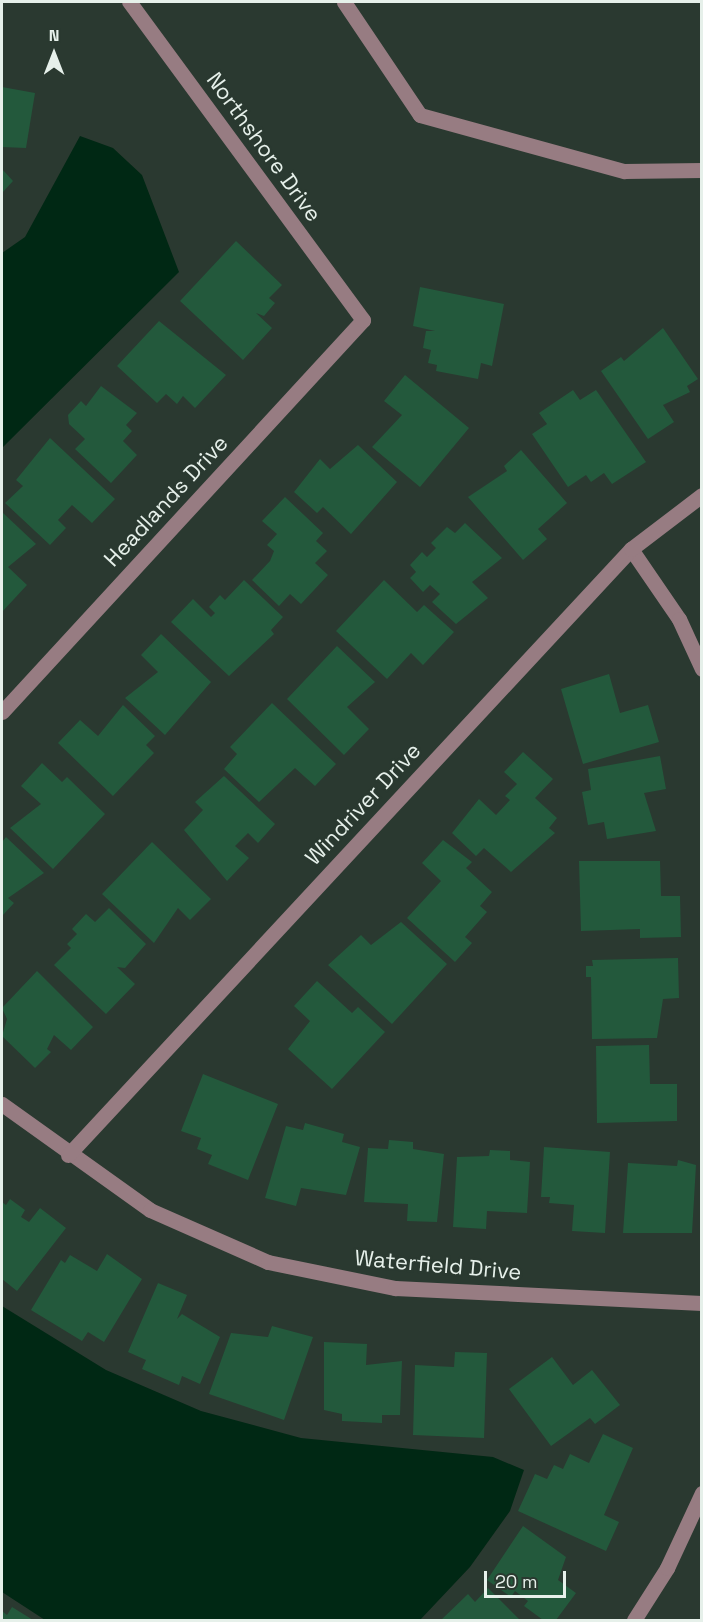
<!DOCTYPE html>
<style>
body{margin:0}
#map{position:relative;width:703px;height:1622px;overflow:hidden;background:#2a3930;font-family:"Space Grotesk",sans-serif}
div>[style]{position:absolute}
.water>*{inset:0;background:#002814}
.building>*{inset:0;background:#23593c}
.minor>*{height:15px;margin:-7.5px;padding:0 7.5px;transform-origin:7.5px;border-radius:7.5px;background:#977c82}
span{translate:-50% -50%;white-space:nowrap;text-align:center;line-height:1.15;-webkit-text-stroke:4.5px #2a3930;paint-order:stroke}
.street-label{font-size:22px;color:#e6f0ea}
.frame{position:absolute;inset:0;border:3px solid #e6f0ea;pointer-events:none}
.north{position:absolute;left:24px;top:24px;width:60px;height:60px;-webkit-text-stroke:4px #2a3930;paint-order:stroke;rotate:0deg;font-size:16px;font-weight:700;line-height:24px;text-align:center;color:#e6f0ea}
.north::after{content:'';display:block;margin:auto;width:21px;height:27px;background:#e6f0ea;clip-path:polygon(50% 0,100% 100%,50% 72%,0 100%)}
.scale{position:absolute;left:484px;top:1571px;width:82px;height:27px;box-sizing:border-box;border:3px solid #e6f0ea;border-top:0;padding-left:8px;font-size:18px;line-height:21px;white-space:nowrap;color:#e6f0ea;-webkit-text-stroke:4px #2a3930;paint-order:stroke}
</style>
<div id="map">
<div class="water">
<div style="clip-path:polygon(80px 136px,113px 148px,142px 175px,179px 272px,2px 448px,2px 253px,25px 237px)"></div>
<div style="clip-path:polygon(2px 1306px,106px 1370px,201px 1411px,301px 1438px,493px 1457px,524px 1470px,510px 1511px,470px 1567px,420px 1620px,45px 1620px,2px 1592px)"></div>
</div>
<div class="building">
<div style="clip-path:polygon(2px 87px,35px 93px,26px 148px,2px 147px)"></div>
<div style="clip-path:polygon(2px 169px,13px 181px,2px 193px)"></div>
<div style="clip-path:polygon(236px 241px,282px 285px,269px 298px,275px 303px,264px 316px,256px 313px,272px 328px,243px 360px,180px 301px)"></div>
<div style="clip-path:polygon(420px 287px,504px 304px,492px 366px,481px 363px,478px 379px,436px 371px,437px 365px,428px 363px,431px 350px,423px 348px,426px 331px,435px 331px,413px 326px)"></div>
<div style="clip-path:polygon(159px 321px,226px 375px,195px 408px,183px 396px,177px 404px,166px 394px,157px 403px,117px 366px)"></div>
<div style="clip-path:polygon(663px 328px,698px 379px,687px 386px,690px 392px,663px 405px,674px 422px,648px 439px,601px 371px,621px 357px,624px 361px)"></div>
<div style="clip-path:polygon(405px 375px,469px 428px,420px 487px,372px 447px,402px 415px,384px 401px)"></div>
<div style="clip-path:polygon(101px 386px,137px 413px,126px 425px,132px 431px,123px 441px,137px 455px,111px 483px,75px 449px,85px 439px,69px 424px,68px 415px,81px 401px,86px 406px)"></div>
<div style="clip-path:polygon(573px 390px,580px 400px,596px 390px,646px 462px,612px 484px,604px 473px,591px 482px,586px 475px,568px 487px,532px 434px,547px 424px,539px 413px)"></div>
<div style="clip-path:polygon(50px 438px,115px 499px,92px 523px,72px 505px,58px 520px,66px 528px,50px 545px,5px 503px,23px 486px,16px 480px)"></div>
<div style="clip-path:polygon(358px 445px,397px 482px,351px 534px,323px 507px,317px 513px,294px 492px,320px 459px,330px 469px)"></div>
<div style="clip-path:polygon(521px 450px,567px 503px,538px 529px,547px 539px,523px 560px,468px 497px,507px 471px,504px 466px)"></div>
<div style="clip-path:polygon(285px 497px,323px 533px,316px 541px,327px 551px,315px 563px,328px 575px,301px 604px,290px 594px,279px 606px,252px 580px,270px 561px,274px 551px,267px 545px,277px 534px,262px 521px)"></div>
<div style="clip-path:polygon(2px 512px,36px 544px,8px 567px,27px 585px,2px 612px)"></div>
<div style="clip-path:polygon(465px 523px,502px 558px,472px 582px,488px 598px,456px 624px,432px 602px,440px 594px,430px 585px,423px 592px,410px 578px,416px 572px,410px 565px,422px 552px,427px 557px,436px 548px,431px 543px,447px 527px,455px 533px)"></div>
<div style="clip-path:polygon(244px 580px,283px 617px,271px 630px,274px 634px,229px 676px,171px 622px,193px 599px,211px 617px,215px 613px,209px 607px,220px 595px,225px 600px)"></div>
<div style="clip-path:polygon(384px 580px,417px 612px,424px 605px,454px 632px,423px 665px,411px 653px,387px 679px,336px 631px)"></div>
<div style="clip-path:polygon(161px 634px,211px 682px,165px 735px,125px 698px,158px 672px,141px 655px)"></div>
<div style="clip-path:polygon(337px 646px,375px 682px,347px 707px,369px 729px,344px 755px,287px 699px)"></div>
<div style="clip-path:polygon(609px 674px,620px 713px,648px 705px,659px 742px,583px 764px,561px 689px)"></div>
<div style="clip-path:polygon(272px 703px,336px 764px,315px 786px,295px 768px,259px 802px,224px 769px,237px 754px,230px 747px)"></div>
<div style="clip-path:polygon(123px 705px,155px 736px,146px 745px,154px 753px,113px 796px,58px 743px,80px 720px,98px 736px)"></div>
<div style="clip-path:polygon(523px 752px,553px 779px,535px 798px,557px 818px,549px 828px,555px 833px,511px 872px,484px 848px,476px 856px,452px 833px,479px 799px,496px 815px,510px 800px,505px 796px,517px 784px,504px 772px)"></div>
<div style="clip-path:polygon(660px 756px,666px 789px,644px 793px,656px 831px,607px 839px,604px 822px,588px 825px,582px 792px,591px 790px,588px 769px)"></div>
<div style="clip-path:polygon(42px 763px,62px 782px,67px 777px,105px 814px,53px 869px,10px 828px,41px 804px,21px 786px)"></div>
<div style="clip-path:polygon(224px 776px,275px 824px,258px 843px,248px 833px,235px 846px,249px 858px,227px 881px,184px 830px,203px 810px,195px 802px)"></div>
<div style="clip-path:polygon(6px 837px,44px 873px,8px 898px,14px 903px,3px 915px,2px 842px)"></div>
<div style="clip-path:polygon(443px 840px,472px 862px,466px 868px,492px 892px,480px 906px,487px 912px,465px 937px,472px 943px,455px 962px,407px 918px,441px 881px,422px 863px)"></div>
<div style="clip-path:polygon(152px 842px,211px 899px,190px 920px,178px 908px,154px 943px,102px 894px)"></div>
<div style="clip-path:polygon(579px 861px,660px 861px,661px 896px,680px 896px,681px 937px,640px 938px,640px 929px,581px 931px)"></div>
<div style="clip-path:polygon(109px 908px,146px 944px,125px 968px,117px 967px,135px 984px,106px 1014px,54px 965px,71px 948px,67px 944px,77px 934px,72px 929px,86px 914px,95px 922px)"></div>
<div style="clip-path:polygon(401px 922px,447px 964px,392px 1024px,328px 965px,361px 935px,371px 945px)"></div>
<div style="clip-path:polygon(678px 958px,679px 998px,663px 999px,657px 1038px,592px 1039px,591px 977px,586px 977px,586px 966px,593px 966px,592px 960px)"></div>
<div style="clip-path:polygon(37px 971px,93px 1027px,71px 1050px,54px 1035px,47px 1049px,51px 1052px,35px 1068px,2px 1036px,7px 1019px,2px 1008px)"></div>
<div style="clip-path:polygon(317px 981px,352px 1013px,358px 1007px,385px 1032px,332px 1089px,288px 1049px,310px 1021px,294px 1006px)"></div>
<div style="clip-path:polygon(649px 1045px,650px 1084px,677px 1084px,677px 1121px,597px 1123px,596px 1046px)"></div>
<div style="clip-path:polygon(203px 1074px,278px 1104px,248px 1180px,208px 1164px,212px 1155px,197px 1149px,201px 1138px,181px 1131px)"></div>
<div style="clip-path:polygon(305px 1123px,344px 1134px,342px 1142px,360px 1147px,346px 1195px,301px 1188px,296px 1206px,265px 1198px,286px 1126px,303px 1130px)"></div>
<div style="clip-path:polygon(389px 1140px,413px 1142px,413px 1149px,444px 1154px,437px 1222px,407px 1221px,408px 1204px,364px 1202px,368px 1148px,388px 1149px)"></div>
<div style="clip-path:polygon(544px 1147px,610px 1152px,605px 1233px,572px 1231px,574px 1205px,549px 1203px,550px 1197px,541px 1197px)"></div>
<div style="clip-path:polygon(490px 1150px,510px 1151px,510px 1160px,530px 1162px,527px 1213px,487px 1211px,486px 1229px,453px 1227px,457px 1157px,489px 1156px)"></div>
<div style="clip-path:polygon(678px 1160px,696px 1165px,692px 1233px,623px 1233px,628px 1163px,677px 1166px)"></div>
<div style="clip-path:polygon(10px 1199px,25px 1210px,21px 1217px,29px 1222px,40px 1208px,66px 1228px,17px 1291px,2px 1279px,2px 1202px,6px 1205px)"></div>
<div style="clip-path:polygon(107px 1254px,142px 1279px,104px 1342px,88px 1332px,82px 1341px,31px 1310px,61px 1260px,65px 1263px,70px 1255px,97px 1271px)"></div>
<div style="clip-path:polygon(158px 1283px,187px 1295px,177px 1319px,182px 1314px,220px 1337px,200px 1384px,182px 1376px,179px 1385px,142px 1369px,146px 1360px,128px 1352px)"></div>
<div style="clip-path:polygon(272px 1326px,313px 1337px,284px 1420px,209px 1394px,231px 1333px,268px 1337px)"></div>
<div style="clip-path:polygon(324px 1342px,367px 1344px,366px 1365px,402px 1361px,400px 1415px,382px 1415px,382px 1423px,342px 1421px,342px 1414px,324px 1410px)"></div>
<div style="clip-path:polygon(455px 1352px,487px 1353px,484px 1438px,413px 1435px,415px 1365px,454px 1367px)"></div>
<div style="clip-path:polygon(552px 1357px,573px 1385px,592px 1370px,620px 1405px,595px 1424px,590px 1418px,551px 1446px,509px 1389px)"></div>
<div style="clip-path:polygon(603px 1434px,633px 1448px,604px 1515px,619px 1522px,606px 1551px,518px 1511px,535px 1474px,547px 1479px,554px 1465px,563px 1469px,570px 1454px,589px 1463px)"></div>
<div style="clip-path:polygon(523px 1526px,566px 1557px,558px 1580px,576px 1593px,556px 1620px,543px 1620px,524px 1606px,528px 1601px,515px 1591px,511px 1597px,487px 1580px)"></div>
<div style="clip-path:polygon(488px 1588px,520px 1620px,441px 1620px,468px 1594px,475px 1602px)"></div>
<div style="clip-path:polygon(12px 1607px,33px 1620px,2px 1620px,2px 1611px,7px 1615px)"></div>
</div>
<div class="minor">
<div style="left:344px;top:2px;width:136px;rotate:56.1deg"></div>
<div style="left:420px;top:115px;width:212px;rotate:15.4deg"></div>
<div style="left:624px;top:171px;width:78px;rotate:-0.7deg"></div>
<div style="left:631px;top:549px;width:85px;rotate:55.6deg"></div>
<div style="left:679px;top:619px;width:55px;rotate:65.3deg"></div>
<div style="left:2px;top:712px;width:533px;rotate:-47.36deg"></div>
<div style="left:363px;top:320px;width:395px;rotate:-126.3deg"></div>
<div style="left:2px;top:1104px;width:182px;rotate:35.6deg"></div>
<div style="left:150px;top:1210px;width:129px;rotate:23.8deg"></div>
<div style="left:268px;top:1262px;width:130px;rotate:11.6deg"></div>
<div style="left:395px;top:1288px;width:307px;rotate:2.8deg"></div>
<div style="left:68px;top:1155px;width:827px;rotate:-47.11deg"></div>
<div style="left:631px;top:549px;width:89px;rotate:-37.3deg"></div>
<div style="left:634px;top:1620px;width:62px;rotate:-57.6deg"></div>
<div style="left:667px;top:1568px;width:83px;rotate:-65deg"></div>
</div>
<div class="street-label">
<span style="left:264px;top:147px;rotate:54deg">Northshore Drive</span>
<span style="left:166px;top:501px;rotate:-47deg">Headlands Drive</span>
<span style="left:363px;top:804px;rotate:-47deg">Windriver Drive</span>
<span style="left:438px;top:1265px;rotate:5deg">Waterfield Drive</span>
</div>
<div class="frame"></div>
<div class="north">N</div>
<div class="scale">20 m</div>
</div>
